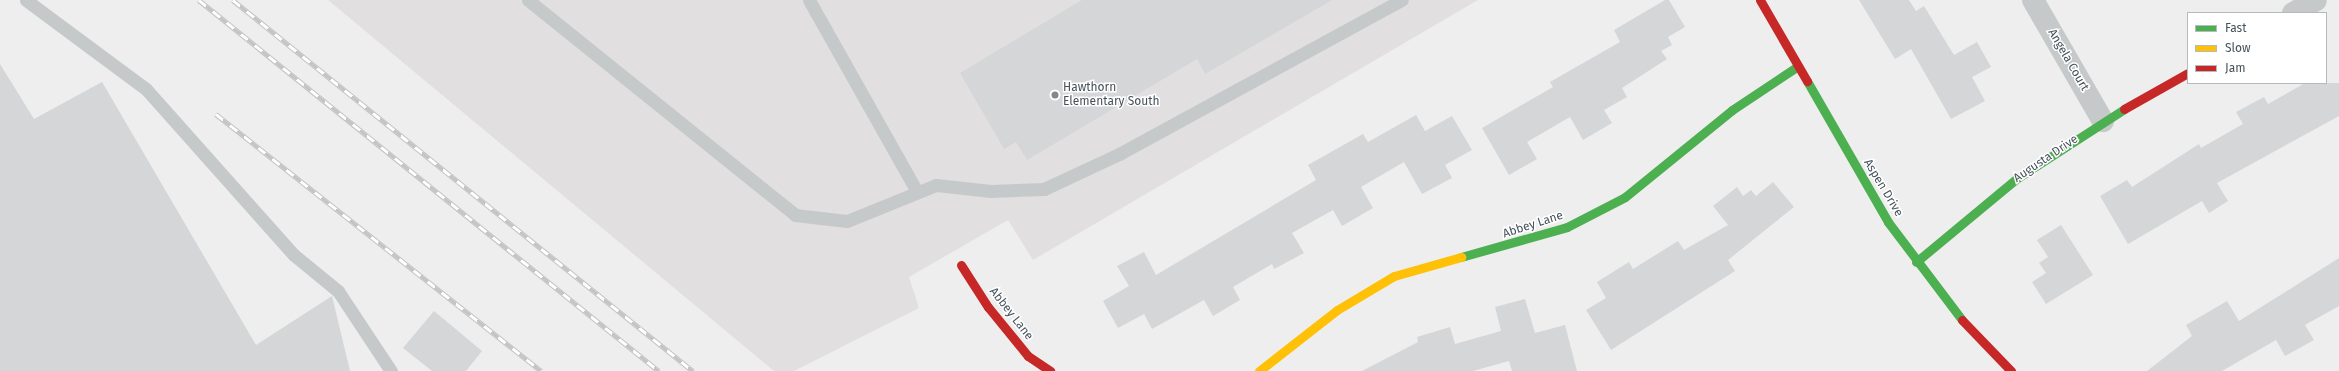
<!DOCTYPE html>
<style>
body{margin:0}
#map{position:relative;width:2339px;height:371px;overflow:hidden;background:#efeeee;font-family:"Fira Sans",sans-serif}
div>[style]{position:absolute}
.education>*{inset:0;background:#e1dfe0}
.building>*{inset:0;background:#d5d6d7}
.lane>*{height:13px;margin:-6.5px;padding:0 6.5px;transform-origin:6.5px;border-radius:6.5px;background:#c6c9ca}
.street>*{height:22px;margin:-11px;padding:0 11px;transform-origin:11px;border-radius:11px;background:#c6c9ca}
.fast>*{height:9px;margin:-4.5px;padding:0 4.5px;transform-origin:4.5px;border-radius:4.5px;background:#4caf50}
.slow>*{height:9px;margin:-4.5px;padding:0 4.5px;transform-origin:4.5px;border-radius:4.5px;background:#ffc107}
.jam>*{height:9px;margin:-4.5px;padding:0 4.5px;transform-origin:4.5px;border-radius:4.5px;background:#c62828}
.rail>*{height:4.5px;margin-top:-2.25px;transform-origin:0;background:repeating-linear-gradient(90deg,#fff 0 9px,#c2c4c5 0 18px);box-sizing:border-box;border-block:1px solid #c2c4c5}
.dots>*{width:11px;height:11px;translate:-50% -50%;box-sizing:border-box;border:2px solid #fff;border-radius:50%}
span{translate:-50% -50%;white-space:nowrap;text-align:center;line-height:1.15;-webkit-text-stroke:3px #fff;paint-order:stroke}
.street-label{font-size:12px;color:#46525a}
.poi-label{font-size:12px;color:#46525a}
.left{translate:0 -50%;text-align:left}
.legend{position:absolute;left:2187px;top:12px;width:140px;height:72px;box-sizing:border-box;background:#fff;border:1px solid #b5babd;margin:0;padding:5px 7px;list-style:none;font-size:12px;color:#46525a}
.legend li{display:flex;align-items:center;gap:8px;height:20px}
.legend b{width:20px;border:1px solid #b5babd}
</style>
<div id="map">
<div class="education">
<div style="clip-path:polygon(328px 0,1478px 0,1033px 260px,1008px 220px,909px 277px,919px 308px,794px 371px,774px 371px)"></div>
</div>
<div class="building">
<div style="clip-path:polygon(1082px 0,1332px 0,1205px 74px,1197px 59px,1027px 160px,1016px 142px,1004px 149px,960px 73px)"></div>
<div style="clip-path:polygon(1665px 0,1669px 0,1685px 27px,1668px 37px,1672px 45px,1661px 51px,1667px 59px,1622px 88px,1627px 97px,1604px 110px,1612px 123px,1583px 140px,1570px 117px,1527px 142px,1537px 159px,1509px 175px,1482px 128px,1553px 87px,1550px 82px,1620px 42px,1614px 30px)"></div>
<div style="clip-path:polygon(1859px 0,1909px 0,1916px 11px,1924px 6px,1954px 55px,1977px 42px,1991px 67px,1972px 77px,1985px 101px,1951px 119px,1911px 49px,1895px 59px)"></div>
<div style="clip-path:polygon(0 64px,34px 119px,102px 82px,256px 345px,332px 296px,350px 371px,0 371px)"></div>
<div style="clip-path:polygon(2305px 83px,2339px 83px,2339px 116px,2217px 183px,2228px 201px,2209px 213px,2202px 201px,2128px 244px,2100px 196px,2127px 180px,2132px 187px,2199px 144px,2201px 148px,2243px 124px,2236px 112px,2264px 97px,2268px 104px)"></div>
<div style="clip-path:polygon(1416px 115px,1425px 131px,1452px 116px,1472px 150px,1445px 165px,1452px 178px,1422px 194px,1404px 162px,1361px 187px,1373px 208px,1342px 226px,1333px 210px,1292px 233px,1304px 253px,1274px 269px,1272px 264px,1233px 287px,1240px 300px,1213px 316px,1204px 300px,1152px 329px,1144px 314px,1118px 328px,1103px 301px,1129px 286px,1117px 266px,1144px 252px,1156px 275px,1316px 180px,1308px 165px,1363px 134px,1368px 142px)"></div>
<div style="clip-path:polygon(1773px 182px,1794px 207px,1728px 260px,1735px 271px,1611px 350px,1586px 310px,1606px 298px,1597px 282px,1629px 262px,1633px 269px,1678px 241px,1684px 250px,1728px 225px,1713px 206px,1737px 187px,1743px 196px,1751px 190px,1756px 196px)"></div>
<div style="clip-path:polygon(2061px 225px,2093px 275px,2046px 304px,2032px 282px,2046px 273px,2039px 263px,2048px 257px,2037px 240px)"></div>
<div style="clip-path:polygon(2339px 258px,2339px 306px,2305px 325px,2314px 340px,2285px 356px,2276px 340px,2222px 371px,2147px 371px,2192px 336px,2186px 325px,2227px 301px,2239px 321px)"></div>
<div style="clip-path:polygon(1525px 299px,1535px 333px,1565px 325px,1577px 371px,1512px 371px,1509px 361px,1473px 371px,1362px 371px,1418px 342px,1417px 337px,1450px 327px,1455px 344px,1501px 331px,1495px 307px)"></div>
<div style="clip-path:polygon(434px 311px,482px 351px,466px 371px,432px 371px,403px 348px)"></div>
</div>
<div class="lane">
<div style="left:26px;top:0;width:149px;rotate:36.6deg"></div>
<div style="left:146px;top:89px;width:222px;rotate:48.3deg"></div>
<div style="left:294px;top:255px;width:57px;rotate:39.3deg"></div>
<div style="left:338px;top:291px;width:96px;rotate:56.5deg"></div>
<div style="left:528px;top:0;width:343px;rotate:38.8deg"></div>
<div style="left:795px;top:215px;width:52px;rotate:6.6deg"></div>
<div style="left:847px;top:221px;width:96px;rotate:-22deg"></div>
<div style="left:936px;top:185px;width:55px;rotate:6.2deg"></div>
<div style="left:991px;top:191px;width:53px;rotate:-2.2deg"></div>
<div style="left:1044px;top:189px;width:83px;rotate:-25deg"></div>
<div style="left:1119px;top:154px;width:322px;rotate:-28.6deg"></div>
<div style="left:809px;top:0;width:220px;rotate:60.6deg"></div>
</div>
<div class="street">
<div style="left:2033px;top:0;width:140px;rotate:60deg"></div>
<div style="left:2293px;top:13px;width:26px;rotate:-29deg"></div>
</div>
<div class="fast">
<div style="left:1807px;top:81px;width:163px;rotate:60.1deg"></div>
<div style="left:1888px;top:222px;width:123px;rotate:52.9deg"></div>
<div style="left:1461px;top:257px;width:110px;rotate:-15.8deg"></div>
<div style="left:1567px;top:227px;width:65px;rotate:-27.3deg"></div>
<div style="left:1625px;top:197px;width:138px;rotate:-39.1deg"></div>
<div style="left:1732px;top:110px;width:79px;rotate:-33.7deg"></div>
<div style="left:1916px;top:262px;width:130px;rotate:-39.7deg"></div>
<div style="left:2016px;top:179px;width:129px;rotate:-32.9deg"></div>
</div>
<div class="slow">
<div style="left:1259px;top:371px;width:99px;rotate:-38deg"></div>
<div style="left:1337px;top:310px;width:66px;rotate:-30.8deg"></div>
<div style="left:1394px;top:276px;width:70px;rotate:-15.8deg"></div>
</div>
<div class="jam">
<div style="left:1760px;top:0;width:94px;rotate:59.9deg"></div>
<div style="left:2124px;top:109px;width:73px;rotate:-29.4deg"></div>
<div style="left:961px;top:265px;width:50px;rotate:57.3deg"></div>
<div style="left:988px;top:307px;width:63px;rotate:50.8deg"></div>
<div style="left:1028px;top:356px;width:27px;rotate:34deg"></div>
<div style="left:1962px;top:320px;width:71px;rotate:46.1deg"></div>
</div>
<div class="rail">
<div style="left:199px;top:0;width:591px;rotate:38.89deg"></div>
<div style="left:233px;top:0;width:591px;rotate:38.89deg"></div>
<div style="left:216px;top:114px;width:415px;rotate:38.3deg"></div>
</div>
<div class="dots">
<div style="left:1055px;top:95px;background:#81898e"></div>
</div>
<div class="street-label">
<span style="left:2068px;top:60px;rotate:60deg">Angela Court</span>
<span style="left:2046px;top:159px;rotate:-34deg">Augusta Drive</span>
<span style="left:1883px;top:188px;rotate:59deg">Aspen Drive</span>
<span style="left:1533px;top:225px;rotate:-18deg">Abbey Lane</span>
<span style="left:1011px;top:314px;rotate:52deg">Abbey Lane</span>
</div>
<div class="poi-label">
<span class="left" style="left:1063px;top:95px">Hawthorn<br>Elementary South</span>
</div>
<ul class="legend">
<li><b style="height:5px;background:#4caf50"></b>Fast</li>
<li><b style="height:5px;background:#ffc107"></b>Slow</li>
<li><b style="height:5px;background:#c62828"></b>Jam</li>
</ul>
</div>
